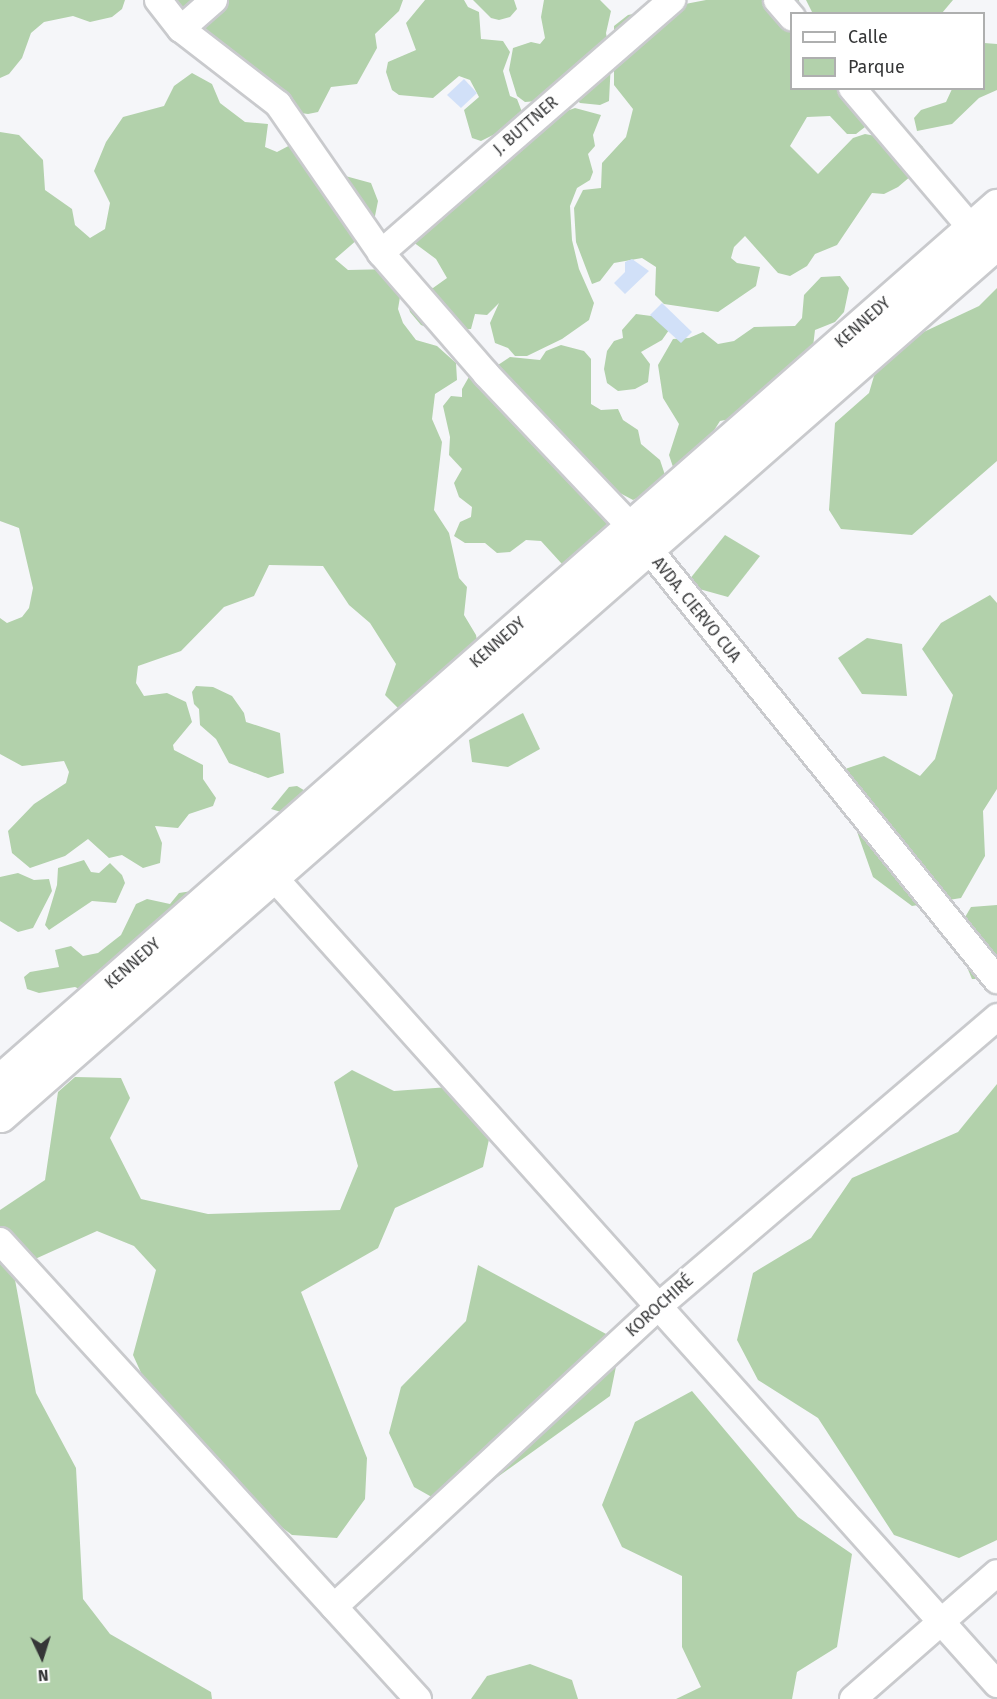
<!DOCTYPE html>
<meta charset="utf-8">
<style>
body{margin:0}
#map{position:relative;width:997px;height:1699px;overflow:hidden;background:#f5f6f9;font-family:"Fira Sans",sans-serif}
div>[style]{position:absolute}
.green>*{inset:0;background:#b2d1ab}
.water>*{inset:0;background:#d1e0f8}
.roads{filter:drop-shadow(2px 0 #c9cacd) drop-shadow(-2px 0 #c9cacd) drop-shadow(0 2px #c9cacd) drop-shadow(0 -2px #c9cacd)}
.street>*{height:26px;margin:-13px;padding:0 13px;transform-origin:13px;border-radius:13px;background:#fff}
.secondary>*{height:33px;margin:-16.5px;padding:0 16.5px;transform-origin:16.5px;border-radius:16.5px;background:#fff}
span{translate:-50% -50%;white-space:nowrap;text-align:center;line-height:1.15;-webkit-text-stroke:6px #fff;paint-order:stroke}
.street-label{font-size:16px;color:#353637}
.legend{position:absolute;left:790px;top:12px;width:195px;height:78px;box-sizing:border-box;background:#fff;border:2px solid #aeafaf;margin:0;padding:8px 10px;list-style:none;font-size:18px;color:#353637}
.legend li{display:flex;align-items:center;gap:12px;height:30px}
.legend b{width:30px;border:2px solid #aeafaf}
.north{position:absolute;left:12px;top:1627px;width:60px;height:60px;-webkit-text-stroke:4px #fff;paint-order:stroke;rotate:176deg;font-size:16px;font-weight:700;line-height:24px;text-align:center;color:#353637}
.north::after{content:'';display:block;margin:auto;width:21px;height:27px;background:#353637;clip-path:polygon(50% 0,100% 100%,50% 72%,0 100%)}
</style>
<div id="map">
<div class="green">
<div style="clip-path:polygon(0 0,125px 0,122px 9px,112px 17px,90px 22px,73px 16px,44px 22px,31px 33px,22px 58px,9px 74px,0 78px)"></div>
<div style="clip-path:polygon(167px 0,403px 0,399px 11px,375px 34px,377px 48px,357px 84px,331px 87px,318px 112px,308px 114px,256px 107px,247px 89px)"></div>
<div style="clip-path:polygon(425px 0,464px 0,468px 7px,479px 12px,481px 39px,503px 41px,510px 52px,503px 71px,510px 96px,517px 99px,522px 112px,517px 123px,481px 141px,472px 138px,464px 110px,479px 97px,470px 80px,459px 76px,433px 98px,399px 95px,392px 90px,386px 72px,388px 62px,416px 50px,406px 23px)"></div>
<div style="clip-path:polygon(473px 0,514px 0,517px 9px,510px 17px,499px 20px,491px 18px)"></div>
<div style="clip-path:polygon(544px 0,600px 0,611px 11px,606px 33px,611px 61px,609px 101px,600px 105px,580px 103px,575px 98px,525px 102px,517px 96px,509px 70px,513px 48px,531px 42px,540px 44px,545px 38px,541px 17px)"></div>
<div style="clip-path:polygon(706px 0,799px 0,800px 13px,792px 14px,792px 88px,859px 89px,865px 127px,856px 134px,847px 134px,830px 116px,807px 117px,790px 146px,818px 174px,853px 138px,865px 134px,902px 141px,912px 137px,923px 147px,925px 164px,898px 187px,884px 194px,872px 193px,837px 245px,815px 254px,807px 266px,790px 276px,778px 273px,745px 236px,734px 247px,731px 258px,737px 263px,760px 267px,756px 286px,718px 312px,664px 304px,655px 295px,656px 267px,642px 258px,614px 263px,600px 281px,592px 284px,576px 242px,574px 208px,583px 190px,601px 188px,602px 163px,626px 137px,633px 109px,614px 85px,614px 26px,628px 15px)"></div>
<div style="clip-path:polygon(806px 0,953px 0,942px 13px,813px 14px)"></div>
<div style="clip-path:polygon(984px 43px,997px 44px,997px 90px,979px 98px,952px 124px,917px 131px,914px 118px,921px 110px,946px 102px,952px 89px,984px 88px)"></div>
<div style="clip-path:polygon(192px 73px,212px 84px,220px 103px,245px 122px,268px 124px,265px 147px,277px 152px,296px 142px,316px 168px,371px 183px,378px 201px,373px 226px,335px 259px,348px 270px,393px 269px,401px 291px,398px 309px,403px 323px,416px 340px,437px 346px,456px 363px,457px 380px,435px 394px,432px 419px,442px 442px,434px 510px,449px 533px,459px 578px,467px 587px,464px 615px,476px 635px,480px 656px,419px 706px,398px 708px,385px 695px,396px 664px,370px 623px,349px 605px,323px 566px,269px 565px,254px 596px,224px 607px,181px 651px,138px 666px,136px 683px,144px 696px,167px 693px,186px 702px,192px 722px,173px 745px,174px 750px,203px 765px,203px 779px,216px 798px,213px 806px,189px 814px,178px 828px,155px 826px,162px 843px,160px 863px,143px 868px,122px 855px,109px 858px,88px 839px,65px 856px,30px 868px,12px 853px,8px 831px,34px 804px,66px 783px,69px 772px,64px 761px,22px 766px,0 754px,0 618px,7px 623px,22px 617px,29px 608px,33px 588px,19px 528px,0 521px,0 132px,19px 135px,43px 160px,45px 190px,72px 209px,75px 225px,90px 238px,105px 229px,110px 203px,94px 171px,106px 142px,123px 117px,164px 106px,174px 86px)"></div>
<div style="clip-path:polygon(575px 108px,601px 115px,593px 135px,595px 146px,588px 154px,593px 172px,590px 180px,577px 188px,570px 206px,572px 240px,579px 269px,594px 303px,589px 320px,562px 339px,527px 356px,515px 356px,508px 348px,495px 343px,490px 323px,499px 303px,487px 315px,475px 314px,471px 329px,436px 331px,421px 325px,410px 312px,406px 298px,412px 282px,433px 288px,447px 278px,436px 259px,409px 239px,485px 175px,499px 169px,503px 155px,558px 114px)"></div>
<div style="clip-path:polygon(840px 276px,849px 288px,844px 312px,835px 322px,815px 330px,813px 347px,746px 416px,720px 421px,708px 440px,675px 473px,669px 455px,679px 424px,663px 398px,658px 365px,673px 339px,689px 338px,703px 332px,718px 344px,734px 341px,754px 327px,795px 326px,802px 318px,804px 295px,821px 277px)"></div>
<div style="clip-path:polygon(997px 288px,997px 461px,912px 535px,841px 529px,829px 510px,835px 423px,869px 393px,881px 352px,979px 306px)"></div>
<div style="clip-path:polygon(636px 314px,659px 317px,669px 330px,662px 340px,641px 352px,650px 364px,648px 382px,635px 389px,618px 391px,607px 383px,604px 369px,607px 351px,614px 341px,623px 338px,622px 330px)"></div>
<div style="clip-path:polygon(561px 345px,584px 351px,591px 359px,591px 404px,601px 410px,618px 409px,623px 420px,638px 430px,641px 444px,660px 460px,666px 478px,656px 489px,633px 500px,571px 467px,574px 487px,611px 522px,612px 540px,580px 568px,562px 564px,541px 541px,526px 540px,510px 552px,497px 553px,485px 543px,465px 543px,454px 536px,460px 522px,471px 517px,472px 507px,459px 497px,454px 483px,462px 469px,449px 455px,450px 437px,443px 406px,451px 396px,462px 397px,462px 389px,470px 375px,486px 373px,510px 357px,540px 360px,546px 351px)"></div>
<div style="clip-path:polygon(725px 535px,760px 556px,728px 597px,685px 585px)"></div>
<div style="clip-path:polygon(990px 595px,997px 603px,997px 789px,983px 811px,985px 856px,961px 898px,912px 906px,873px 877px,836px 772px,884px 756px,920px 776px,935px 759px,953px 695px,922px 649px,941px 623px)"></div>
<div style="clip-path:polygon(867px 638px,902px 644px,907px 696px,862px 694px,838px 658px)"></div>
<div style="clip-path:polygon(196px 686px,213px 687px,232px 696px,244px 713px,246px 722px,280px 733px,284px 773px,268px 778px,229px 763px,216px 739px,200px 725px,199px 709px,194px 704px,192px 692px)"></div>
<div style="clip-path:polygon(523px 713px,540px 749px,508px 767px,472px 762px,469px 740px)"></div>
<div style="clip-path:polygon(297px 786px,312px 795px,288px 814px,271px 809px,289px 787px)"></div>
<div style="clip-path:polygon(84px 860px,91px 872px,99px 873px,110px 863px,122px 875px,125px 883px,116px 903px,92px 901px,49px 930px,45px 925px,57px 885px,58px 868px)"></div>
<div style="clip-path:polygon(18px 873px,34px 880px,49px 879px,52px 891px,33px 928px,18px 932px,0 921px,0 877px)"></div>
<div style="clip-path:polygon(192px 891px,88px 993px,75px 987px,39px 993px,27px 989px,24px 977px,30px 972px,59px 967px,55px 950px,71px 946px,83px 956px,98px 953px,121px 935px,136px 904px,147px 899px,170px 904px,179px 893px)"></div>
<div style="clip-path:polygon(997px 905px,997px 979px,972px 979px,954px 936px,971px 907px)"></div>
<div style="clip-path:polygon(352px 1070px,394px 1091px,463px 1086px,493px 1121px,483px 1167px,395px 1208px,378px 1248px,301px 1292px,367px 1458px,365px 1499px,337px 1538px,292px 1535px,255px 1507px,152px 1397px,133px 1355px,156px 1270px,134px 1246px,97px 1231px,13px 1269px,36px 1393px,76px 1468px,83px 1599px,110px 1634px,211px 1692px,212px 1699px,0 1699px,0 1210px,45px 1180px,58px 1092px,75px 1077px,121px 1078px,130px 1098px,110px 1138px,141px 1199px,208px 1214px,340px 1210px,358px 1166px,334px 1082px)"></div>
<div style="clip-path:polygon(997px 1084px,997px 1540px,959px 1558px,894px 1535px,818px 1418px,758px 1380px,737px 1340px,753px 1273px,811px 1238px,852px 1178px,958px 1132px)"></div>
<div style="clip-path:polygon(478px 1265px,621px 1342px,610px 1396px,453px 1509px,414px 1487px,389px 1433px,401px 1387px,466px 1321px)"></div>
<div style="clip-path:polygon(692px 1391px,798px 1517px,852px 1554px,837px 1647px,797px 1672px,792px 1699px,676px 1699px,701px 1687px,682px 1647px,682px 1576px,622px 1547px,602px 1505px,635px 1422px)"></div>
<div style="clip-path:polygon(530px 1664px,572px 1680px,578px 1699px,471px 1699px,487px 1676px)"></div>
</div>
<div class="water">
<div style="clip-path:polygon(464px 79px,477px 93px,461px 108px,447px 95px)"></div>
<div style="clip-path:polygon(632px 259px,649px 271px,625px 294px,614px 283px,625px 272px,625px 262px)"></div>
<div style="clip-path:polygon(662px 303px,692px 332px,681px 343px,650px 315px)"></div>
</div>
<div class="roads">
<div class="street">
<div style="left:158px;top:0;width:37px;rotate:52deg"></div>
<div style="left:181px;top:29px;width:123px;rotate:37.7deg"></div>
<div style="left:278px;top:104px;width:181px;rotate:55.3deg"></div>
<div style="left:381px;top:253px;width:160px;rotate:49deg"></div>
<div style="left:486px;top:374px;width:209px;rotate:46.5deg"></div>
<div style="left:630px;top:526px;width:584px;rotate:51.05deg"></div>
<div style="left:777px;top:0;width:23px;rotate:49deg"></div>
<div style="left:181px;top:29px;width:44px;rotate:-41.3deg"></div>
<div style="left:852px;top:88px;width:202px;rotate:49.6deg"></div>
<div style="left:381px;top:253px;width:386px;rotate:-41deg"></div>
<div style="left:260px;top:862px;width:1104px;rotate:48.12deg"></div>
<div style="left:0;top:1241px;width:620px;rotate:47.61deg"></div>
<div style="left:334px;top:1607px;width:443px;rotate:-42.8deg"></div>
<div style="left:659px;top:1306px;width:445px;rotate:-40.5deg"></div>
<div style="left:853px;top:1699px;width:191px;rotate:-41.2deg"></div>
</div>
<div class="secondary">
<div style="left:0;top:1081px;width:1327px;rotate:-41.27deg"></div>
<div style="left:0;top:1115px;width:1325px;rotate:-41.21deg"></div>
</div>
</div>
<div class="street-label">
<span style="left:526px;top:126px;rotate:-41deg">J. BUTTNER</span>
<span style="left:863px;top:323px;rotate:-41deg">KENNEDY</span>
<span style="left:696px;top:610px;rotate:51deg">AVDA. CIERVO CUA</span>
<span style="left:498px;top:643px;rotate:-41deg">KENNEDY</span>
<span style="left:133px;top:964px;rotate:-41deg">KENNEDY</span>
<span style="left:660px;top:1306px;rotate:-42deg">KOROCHIRÉ</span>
</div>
<ul class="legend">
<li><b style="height:8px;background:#fff"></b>Calle</li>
<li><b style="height:16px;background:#b2d1ab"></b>Parque</li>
</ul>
<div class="north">N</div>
</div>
